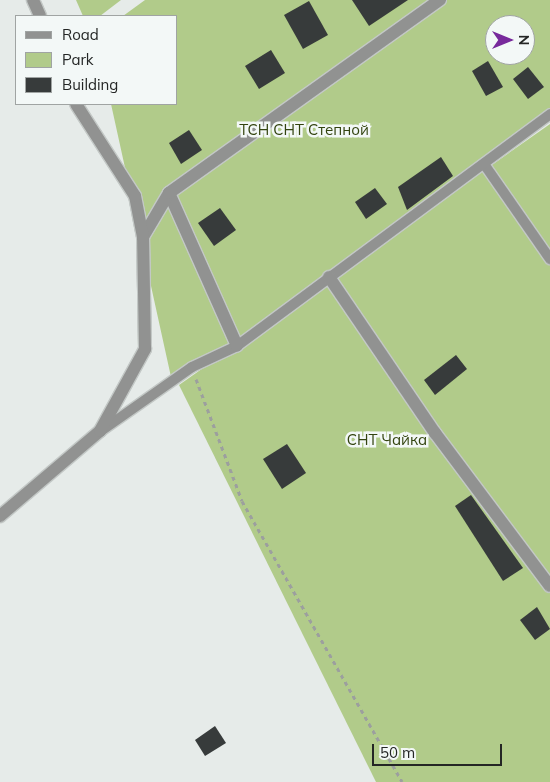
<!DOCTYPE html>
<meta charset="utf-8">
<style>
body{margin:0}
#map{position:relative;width:550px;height:782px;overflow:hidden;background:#e6ebe9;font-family:Mulish,sans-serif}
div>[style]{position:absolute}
.green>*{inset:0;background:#b1cb8a}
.building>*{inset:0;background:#373b3b}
.path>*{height:3px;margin-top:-1.5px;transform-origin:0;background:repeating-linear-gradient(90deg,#9c9f9e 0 4px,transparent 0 8px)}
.roads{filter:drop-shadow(1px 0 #c3c8c6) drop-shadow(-1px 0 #c3c8c6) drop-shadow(0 1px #c3c8c6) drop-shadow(0 -1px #c3c8c6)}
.lane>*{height:10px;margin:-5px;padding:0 5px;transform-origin:5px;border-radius:5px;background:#919291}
.street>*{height:12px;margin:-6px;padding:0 6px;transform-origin:6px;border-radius:6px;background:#919291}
span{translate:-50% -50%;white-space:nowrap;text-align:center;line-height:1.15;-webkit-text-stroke:5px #f3f8f7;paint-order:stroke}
.park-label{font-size:15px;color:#33440f}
.legend{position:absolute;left:15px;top:15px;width:162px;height:90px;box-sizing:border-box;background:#f3f8f7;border:1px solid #a0a4a3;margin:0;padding:6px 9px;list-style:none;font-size:15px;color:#242625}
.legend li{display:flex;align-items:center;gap:10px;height:25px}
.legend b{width:25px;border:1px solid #a0a4a3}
.north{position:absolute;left:485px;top:15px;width:50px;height:50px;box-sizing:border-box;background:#f3f8f7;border:1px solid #a0a4a3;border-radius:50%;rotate:90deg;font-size:14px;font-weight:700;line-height:20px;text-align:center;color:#242625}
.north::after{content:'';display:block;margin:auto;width:18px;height:22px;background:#782a9c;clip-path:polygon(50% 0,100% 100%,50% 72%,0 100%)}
.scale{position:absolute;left:372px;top:744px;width:130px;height:22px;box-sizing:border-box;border:2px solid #242625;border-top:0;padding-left:6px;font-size:15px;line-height:18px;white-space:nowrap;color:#242625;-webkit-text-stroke:4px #f3f8f7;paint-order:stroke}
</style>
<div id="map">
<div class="green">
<div style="clip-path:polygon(76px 0,121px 0,100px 16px,83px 16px)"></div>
<div style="clip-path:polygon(evenodd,145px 0,550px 0,550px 114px,173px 386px,111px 104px,176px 104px,176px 16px,123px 16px,145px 0,495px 25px,525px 25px,525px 55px,495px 55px,495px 25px)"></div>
<div style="clip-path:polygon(550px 124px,550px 782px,376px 782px,179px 385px)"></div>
</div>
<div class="building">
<div style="clip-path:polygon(352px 0,408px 0,369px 26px)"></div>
<div style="clip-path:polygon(309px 1px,328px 35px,303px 49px,284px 15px)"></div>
<div style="clip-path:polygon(271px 50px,285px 73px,259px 89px,245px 66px)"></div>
<div style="clip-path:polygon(488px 61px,503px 87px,486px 96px,472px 71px)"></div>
<div style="clip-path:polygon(528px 67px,544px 87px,528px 99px,513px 79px)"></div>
<div style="clip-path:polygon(189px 130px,202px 150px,181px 164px,169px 143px)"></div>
<div style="clip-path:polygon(441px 157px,453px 176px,407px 210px,398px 187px)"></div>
<div style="clip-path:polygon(375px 188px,387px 204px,366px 219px,355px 202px)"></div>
<div style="clip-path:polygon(220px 208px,236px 230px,214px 246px,198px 223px)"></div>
<div style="clip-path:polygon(456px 355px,467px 369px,435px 395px,424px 380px)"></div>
<div style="clip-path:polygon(287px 444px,306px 473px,282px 489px,263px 459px)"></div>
<div style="clip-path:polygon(471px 495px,523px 568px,503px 581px,455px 506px)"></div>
<div style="clip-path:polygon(537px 607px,550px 629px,535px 640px,520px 620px)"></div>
<div style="clip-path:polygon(215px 726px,226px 743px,205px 756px,195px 740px)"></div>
</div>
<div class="path">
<div style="left:196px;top:379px;width:130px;rotate:69.3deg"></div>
<div style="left:242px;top:501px;width:323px;rotate:60.3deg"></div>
</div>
<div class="roads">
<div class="lane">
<div style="left:484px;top:164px;width:116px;rotate:55.2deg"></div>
<div style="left:101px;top:431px;width:111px;rotate:-35.1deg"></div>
<div style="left:192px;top:367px;width:50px;rotate:-25deg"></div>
<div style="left:237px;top:346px;width:390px;rotate:-36.5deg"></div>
</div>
<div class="street">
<div style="left:33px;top:0;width:17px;rotate:66deg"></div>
<div style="left:169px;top:193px;width:167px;rotate:66deg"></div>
<div style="left:143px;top:237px;width:51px;rotate:-59.4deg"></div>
<div style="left:169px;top:193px;width:333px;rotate:-35.5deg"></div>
<div style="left:329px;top:277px;width:189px;rotate:55.8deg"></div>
<div style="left:435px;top:433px;width:191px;rotate:53.1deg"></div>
<div style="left:0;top:516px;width:131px;rotate:-40.4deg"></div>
<div style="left:100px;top:431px;width:94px;rotate:-61.2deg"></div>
<div style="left:145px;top:349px;width:112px;rotate:-91deg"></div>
<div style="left:143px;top:237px;width:42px;rotate:-101deg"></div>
<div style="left:135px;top:196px;width:109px;rotate:-122.7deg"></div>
</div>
</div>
<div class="park-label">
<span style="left:304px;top:130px">ТСН СНТ Степной</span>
<span style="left:387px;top:440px">СНТ Чайка</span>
</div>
<ul class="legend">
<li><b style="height:6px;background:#919291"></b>Road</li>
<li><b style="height:14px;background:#b1cb8a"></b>Park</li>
<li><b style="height:14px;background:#373b3b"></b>Building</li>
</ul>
<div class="north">N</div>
<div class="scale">50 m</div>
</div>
